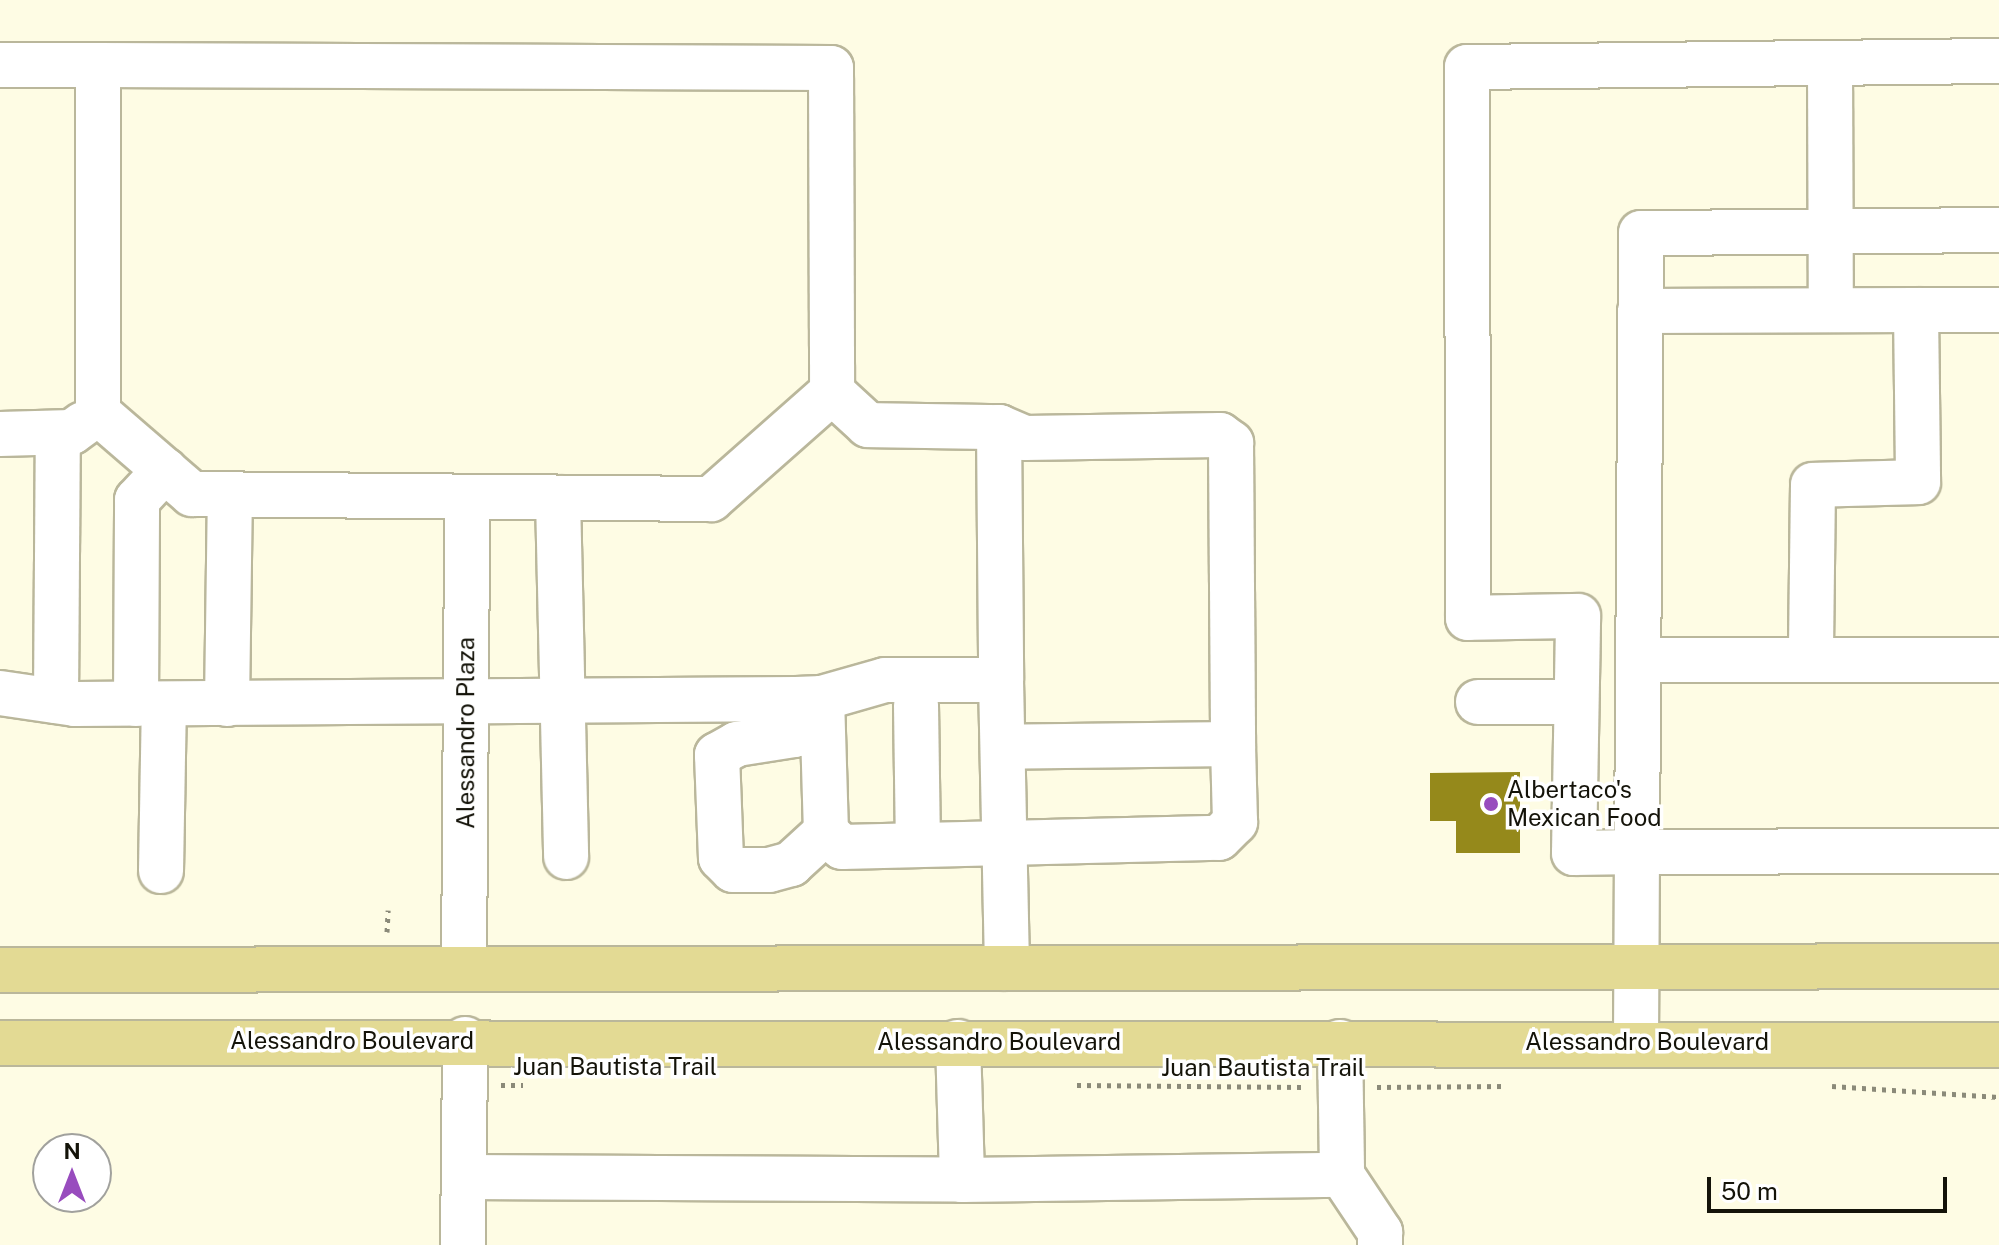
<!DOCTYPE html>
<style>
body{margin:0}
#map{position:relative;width:1999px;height:1245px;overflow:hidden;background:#fefce4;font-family:"Public Sans",sans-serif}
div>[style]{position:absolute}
.building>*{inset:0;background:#95891b}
.path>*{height:5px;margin-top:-2.5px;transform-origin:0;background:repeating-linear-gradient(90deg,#8b8a79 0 4px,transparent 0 10px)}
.roads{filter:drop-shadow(2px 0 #bab79b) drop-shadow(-2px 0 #bab79b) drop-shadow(0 2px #bab79b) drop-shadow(0 -2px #bab79b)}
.minor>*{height:44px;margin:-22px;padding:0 22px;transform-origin:22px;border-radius:22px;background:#fff}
.major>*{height:44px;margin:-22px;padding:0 22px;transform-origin:22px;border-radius:22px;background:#e3da94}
.dots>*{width:22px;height:22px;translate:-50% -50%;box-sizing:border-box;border:4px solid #fff;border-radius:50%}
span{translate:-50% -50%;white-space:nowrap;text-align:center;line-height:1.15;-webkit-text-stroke:7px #fff;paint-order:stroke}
.street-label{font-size:24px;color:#141309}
.poi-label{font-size:24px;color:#141309}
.left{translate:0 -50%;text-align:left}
.north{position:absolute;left:32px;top:1133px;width:80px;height:80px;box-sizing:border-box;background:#fff;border:2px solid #a1a19d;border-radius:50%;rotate:0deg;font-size:22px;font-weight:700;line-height:32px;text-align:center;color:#141309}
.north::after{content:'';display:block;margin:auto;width:28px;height:36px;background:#984cbe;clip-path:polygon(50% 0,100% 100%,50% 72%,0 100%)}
.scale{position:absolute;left:1707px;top:1177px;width:240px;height:36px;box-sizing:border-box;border:4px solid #141309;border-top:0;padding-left:10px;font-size:24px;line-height:28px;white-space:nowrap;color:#141309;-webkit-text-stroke:6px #fff;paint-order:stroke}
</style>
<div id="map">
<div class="building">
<div style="clip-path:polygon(1520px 772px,1520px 853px,1456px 853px,1456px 821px,1430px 821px,1430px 773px)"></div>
</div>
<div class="path">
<div style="left:387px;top:932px;width:22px;rotate:-87deg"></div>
<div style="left:501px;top:1085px;width:22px"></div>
<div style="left:1077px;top:1085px;width:226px;rotate:0.5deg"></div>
<div style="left:1832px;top:1086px;width:167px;rotate:3.8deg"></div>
<div style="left:1377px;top:1087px;width:130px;rotate:-0.4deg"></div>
</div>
<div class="roads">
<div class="minor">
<div style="left:1830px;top:63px;width:247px;rotate:89.8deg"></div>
<div style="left:0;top:65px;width:98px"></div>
<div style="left:98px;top:65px;width:733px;rotate:0.23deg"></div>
<div style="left:831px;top:68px;width:324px;rotate:89.8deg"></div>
<div style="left:832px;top:392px;width:162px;rotate:138.5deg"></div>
<div style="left:711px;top:499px;width:519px;rotate:-179.45deg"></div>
<div style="left:192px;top:494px;width:124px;rotate:-139.2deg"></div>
<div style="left:98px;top:413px;width:348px;rotate:-90deg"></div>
<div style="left:1999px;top:230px;width:358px;rotate:179.5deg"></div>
<div style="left:1641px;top:233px;width:619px;rotate:90.37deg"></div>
<div style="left:1637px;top:852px;width:362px;rotate:-0.2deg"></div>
<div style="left:1916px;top:310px;width:83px"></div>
<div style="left:1640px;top:311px;width:276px;rotate:-0.2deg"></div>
<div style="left:1916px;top:310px;width:172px;rotate:89.3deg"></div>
<div style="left:1918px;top:482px;width:105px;rotate:178.4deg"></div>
<div style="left:1813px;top:485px;width:173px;rotate:90.7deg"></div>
<div style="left:832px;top:392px;width:49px;rotate:42.5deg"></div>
<div style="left:868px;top:425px;width:131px;rotate:0.9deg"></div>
<div style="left:999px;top:427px;width:253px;rotate:89.5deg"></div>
<div style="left:999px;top:427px;width:28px;rotate:23deg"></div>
<div style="left:1025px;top:438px;width:195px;rotate:-0.9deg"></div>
<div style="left:1220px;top:435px;width:14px;rotate:36deg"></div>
<div style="left:1231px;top:443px;width:301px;rotate:89.6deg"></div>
<div style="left:1233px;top:744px;width:230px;rotate:179.3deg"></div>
<div style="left:0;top:434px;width:72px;rotate:-1.6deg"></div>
<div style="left:72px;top:432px;width:14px;rotate:-36deg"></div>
<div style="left:558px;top:498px;width:359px;rotate:88.7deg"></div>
<div style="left:1638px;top:660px;width:361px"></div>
<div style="left:0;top:693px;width:76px;rotate:8.3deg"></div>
<div style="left:75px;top:704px;width:721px;rotate:-0.4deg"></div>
<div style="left:796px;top:699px;width:26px;rotate:-2deg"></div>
<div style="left:822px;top:698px;width:66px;rotate:-15.9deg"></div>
<div style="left:885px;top:680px;width:116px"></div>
<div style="left:1001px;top:680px;width:288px;rotate:88.8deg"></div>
<div style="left:822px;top:698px;width:134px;rotate:88.3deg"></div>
<div style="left:826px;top:832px;width:22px;rotate:43deg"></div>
<div style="left:842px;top:847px;width:377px;rotate:-1.4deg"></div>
<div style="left:1219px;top:838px;width:23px;rotate:-45deg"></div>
<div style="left:1235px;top:822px;width:78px;rotate:-91.5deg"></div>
<div style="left:796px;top:699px;width:36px;rotate:93deg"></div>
<div style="left:794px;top:735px;width:58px;rotate:171deg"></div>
<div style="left:737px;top:744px;width:23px;rotate:151deg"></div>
<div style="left:717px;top:755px;width:103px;rotate:87.8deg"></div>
<div style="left:721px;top:858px;width:17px;rotate:45deg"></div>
<div style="left:733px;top:870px;width:36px"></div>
<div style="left:769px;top:870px;width:23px;rotate:-15deg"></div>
<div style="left:791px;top:864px;width:47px;rotate:-42.4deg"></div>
<div style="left:56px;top:701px;width:268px;rotate:-89.6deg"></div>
<div style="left:1478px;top:702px;width:97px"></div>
<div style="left:136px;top:704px;width:204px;rotate:-89.7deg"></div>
<div style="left:137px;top:500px;width:41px;rotate:-47deg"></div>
<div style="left:227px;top:704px;width:210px;rotate:-89.2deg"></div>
<div style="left:916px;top:705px;width:139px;rotate:89.2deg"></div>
<div style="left:161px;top:871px;width:167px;rotate:-89deg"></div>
<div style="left:464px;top:969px;width:472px;rotate:-89.6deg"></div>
<div style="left:958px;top:1042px;width:138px;rotate:88.3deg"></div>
<div style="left:1340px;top:1042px;width:133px;rotate:89.1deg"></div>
<div style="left:1636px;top:1042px;width:190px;rotate:-89.7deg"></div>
<div style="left:1637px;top:852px;width:63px;rotate:179.1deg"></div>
<div style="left:1574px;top:853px;width:237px;rotate:-89deg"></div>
<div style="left:1578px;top:616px;width:110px;rotate:179deg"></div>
<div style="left:1468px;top:618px;width:551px;rotate:-90.1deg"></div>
<div style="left:1467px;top:67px;width:532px;rotate:-0.65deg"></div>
<div style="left:464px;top:1177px;width:498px;rotate:0.3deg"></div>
<div style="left:962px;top:1180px;width:380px;rotate:-0.8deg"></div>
<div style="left:1342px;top:1175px;width:69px;rotate:56.3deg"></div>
<div style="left:1380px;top:1232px;width:13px;rotate:90deg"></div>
<div style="left:463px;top:1245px;width:206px;rotate:-89.4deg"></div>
</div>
<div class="major">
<div style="left:0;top:970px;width:1999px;rotate:-0.11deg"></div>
<div style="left:0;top:1043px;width:1999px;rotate:0.06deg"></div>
</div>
</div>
<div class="dots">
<div style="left:1491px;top:804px;background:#984cbe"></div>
</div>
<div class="street-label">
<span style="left:466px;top:733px;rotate:-90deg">Alessandro Plaza</span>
<span style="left:352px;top:1041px">Alessandro Boulevard</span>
<span style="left:999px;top:1042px">Alessandro Boulevard</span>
<span style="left:1647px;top:1042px">Alessandro Boulevard</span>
<span style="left:615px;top:1067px">Juan Bautista Trail</span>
<span style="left:1263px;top:1068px">Juan Bautista Trail</span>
</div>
<div class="poi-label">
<span class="left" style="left:1507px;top:804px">Albertaco's<br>Mexican Food</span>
</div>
<div class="north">N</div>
<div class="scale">50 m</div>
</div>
